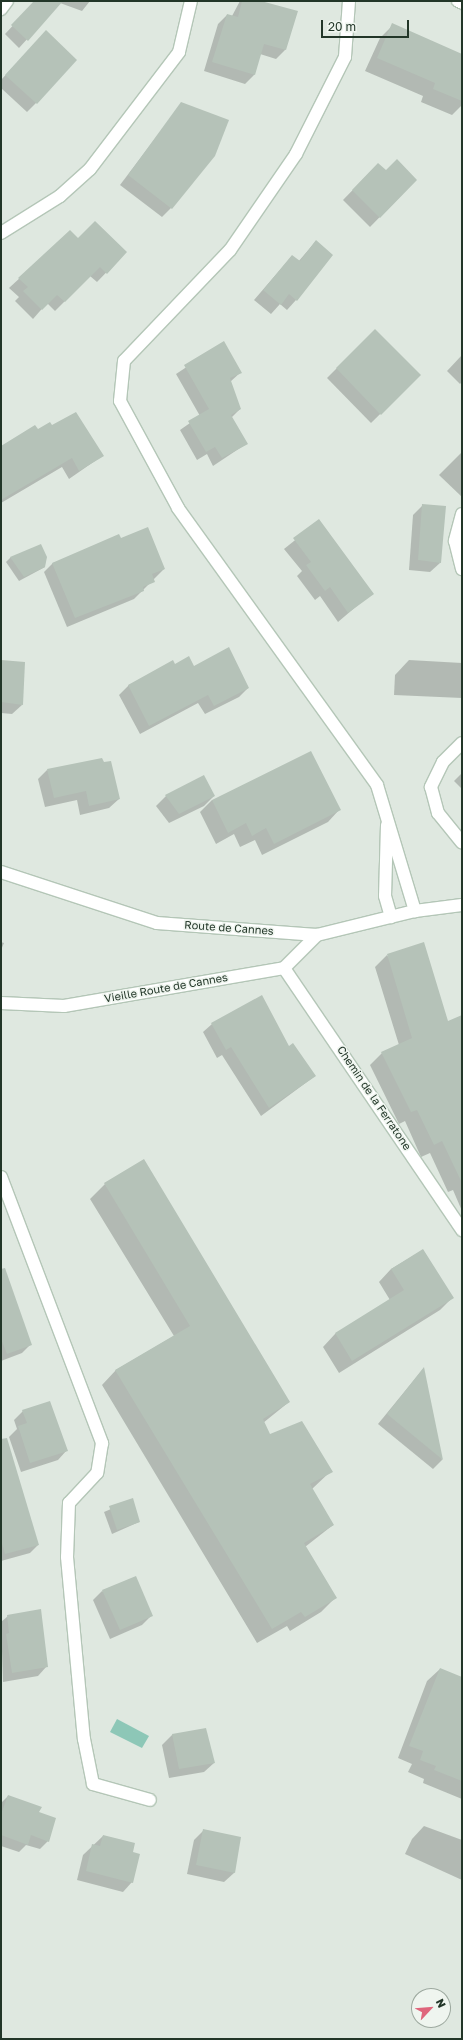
<!DOCTYPE html>
<style>
body{margin:0}
#map{position:relative;width:463px;height:2040px;overflow:hidden;background:#dfe8e0;font-family:"Golos Text",sans-serif}
div>[style]{position:absolute}
.water>*{inset:0;background:#8dc7b7}
.shadow>*{inset:0;background:#0003}
.building>*{inset:0;background:#b5c2b8}
.roads{filter:drop-shadow(1px 0 #b4c6b7) drop-shadow(-1px 0 #b4c6b7) drop-shadow(0 1px #b4c6b7) drop-shadow(0 -1px #b4c6b7)}
.lane>*{height:12px;margin:-6px;padding:0 6px;transform-origin:6px;border-radius:6px;background:#fff}
.street>*{height:12px;margin:-6px;padding:0 6px;transform-origin:6px;border-radius:6px;background:#fff}
.secondary>*{height:12px;margin:-6px;padding:0 6px;transform-origin:6px;border-radius:6px;background:#fff}
span{translate:-50% -50%;white-space:nowrap;text-align:center;line-height:1.15;-webkit-text-stroke:3px #eff5ef;paint-order:stroke}
.street-label{font-size:11px;color:#223628}
.frame{position:absolute;inset:0;border:2px solid #223628;pointer-events:none}
.north{position:absolute;left:411px;top:1988px;width:40px;height:40px;box-sizing:border-box;background:#eff5ef;border:1px solid #9da99f;border-radius:50%;rotate:64deg;font-size:11px;font-weight:700;line-height:16px;text-align:center;color:#223628}
.north::after{content:'';display:block;margin:auto;width:14px;height:18px;background:#df667c;clip-path:polygon(50% 0,100% 100%,50% 72%,0 100%)}
.scale{position:absolute;left:321px;top:20px;width:88px;height:18px;box-sizing:border-box;border:2px solid #223628;border-top:0;padding-left:5px;font-size:12px;line-height:14px;white-space:nowrap;color:#223628;-webkit-text-stroke:3px #eff5ef;paint-order:stroke}
</style>
<div id="map">
<div class="water">
<div style="clip-path:polygon(117px 1719px,149px 1736px,142px 1748px,110px 1732px)"></div>
</div>
<div class="shadow">
<div style="clip-path:polygon(36px 1px,90px 1px,82px 11px,60px 3px,19px 48px,5px 34px)"></div>
<div style="clip-path:polygon(240px 1px,257px 1px,297px 12px,285px 50px,276px 59px,260px 54px,254px 75px,245px 84px,204px 71px,218px 24px,227px 15px,232px 16px)"></div>
<div style="clip-path:polygon(393px 25px,462px 55px,462px 105px,452px 115px,421px 102px,423px 96px,365px 71px,380px 38px)"></div>
<div style="clip-path:polygon(38px 40px,36px 103px,27px 112px,1px 88px,1px 80px)"></div>
<div style="clip-path:polygon(182px 103px,171px 208px,162px 217px,120px 185px)"></div>
<div style="clip-path:polygon(378px 164px,385px 172px,416px 180px,370px 227px,343px 200px)"></div>
<div style="clip-path:polygon(70px 232px,78px 239px,126px 252px,97px 282px,90px 276px,55px 311px,47px 303px,33px 319px,15px 301px,19px 297px,9px 288px)"></div>
<div style="clip-path:polygon(316px 241px,296px 300px,287px 310px,280px 304px,271px 314px,254px 300px,292px 256px,298px 262px)"></div>
<div style="clip-path:polygon(375px 330px,420px 375px,371px 423px,327px 378px)"></div>
<div style="clip-path:polygon(223px 343px,241px 372px,230px 382px,240px 409px,231px 418px,246px 444px,213px 466px,207px 454px,197px 460px,180px 430px,200px 416px,176px 374px)"></div>
<div style="clip-path:polygon(462px 355px,462px 382px,460px 384px,447px 371px)"></div>
<div style="clip-path:polygon(52px 427px,102px 456px,69px 479px,62px 467px,1px 503px,1px 447px)"></div>
<div style="clip-path:polygon(462px 452px,462px 497px,439px 475px)"></div>
<div style="clip-path:polygon(423px 505px,440px 563px,430px 572px,409px 570px,413px 515px)"></div>
<div style="clip-path:polygon(319px 521px,372px 593px,338px 622px,320px 596px,315px 600px,297px 576px,302px 571px,284px 549px)"></div>
<div style="clip-path:polygon(120px 540px,164px 569px,134px 599px,67px 627px,44px 572px,53px 563px)"></div>
<div style="clip-path:polygon(11px 557px,45px 567px,19px 581px,6px 562px)"></div>
<div style="clip-path:polygon(409px 660px,462px 663px,462px 698px,394px 695px,395px 675px)"></div>
<div style="clip-path:polygon(1px 661px,22px 705px,12px 714px,1px 713px)"></div>
<div style="clip-path:polygon(174px 665px,194px 667px,248px 688px,239px 697px,205px 714px,198px 703px,140px 734px,119px 695px,129px 685px)"></div>
<div style="clip-path:polygon(47px 770px,119px 799px,109px 808px,80px 815px,77px 800px,45px 807px,38px 779px)"></div>
<div style="clip-path:polygon(462px 773px,462px 789px,454px 781px)"></div>
<div style="clip-path:polygon(204px 777px,214px 796px,204px 806px,169px 823px,156px 806px,166px 796px)"></div>
<div style="clip-path:polygon(212px 800px,339px 810px,328px 822px,262px 855px,255px 840px,240px 847px,234px 834px,216px 844px,200px 812px)"></div>
<div style="clip-path:polygon(1px 942px,4px 943px,1px 950px)"></div>
<div style="clip-path:polygon(387px 955px,462px 1070px,462px 1211px,453px 1190px,448px 1192px,430px 1153px,421px 1157px,405px 1121px,399px 1124px,370px 1065px,382px 1053px,399px 1045px,375px 967px)"></div>
<div style="clip-path:polygon(212px 1024px,289px 1048px,315px 1076px,261px 1116px,222px 1055px,217px 1058px,203px 1032px)"></div>
<div style="clip-path:polygon(105px 1184px,289px 1402px,263px 1423px,269px 1435px,331px 1471px,312px 1489px,333px 1525px,305px 1547px,335px 1598px,321px 1612px,290px 1631px,287px 1626px,257px 1643px,102px 1385px,116px 1370px,174px 1336px,90px 1199px)"></div>
<div style="clip-path:polygon(423px 1250px,452px 1298px,440px 1310px,339px 1373px,323px 1347px,335px 1334px,390px 1300px,379px 1282px,391px 1269px)"></div>
<div style="clip-path:polygon(1px 1283px,30px 1345px,22px 1353px,1px 1361px)"></div>
<div style="clip-path:polygon(423px 1369px,442px 1460px,433px 1469px,378px 1424px)"></div>
<div style="clip-path:polygon(23px 1411px,67px 1450px,58px 1460px,21px 1472px,9px 1437px,17px 1429px,14px 1420px)"></div>
<div style="clip-path:polygon(1px 1461px,38px 1545px,30px 1553px,1px 1561px)"></div>
<div style="clip-path:polygon(132px 1500px,139px 1522px,112px 1534px,104px 1512px)"></div>
<div style="clip-path:polygon(102px 1591px,152px 1615px,142px 1625px,110px 1639px,93px 1600px)"></div>
<div style="clip-path:polygon(8px 1616px,47px 1666px,38px 1676px,3px 1682px,1px 1622px)"></div>
<div style="clip-path:polygon(440px 1669px,462px 1678px,462px 1799px,423px 1783px,424px 1779px,408px 1772px,412px 1764px,398px 1758px,427px 1681px)"></div>
<div style="clip-path:polygon(205px 1729px,214px 1763px,204px 1772px,169px 1778px,162px 1745px,172px 1735px)"></div>
<div style="clip-path:polygon(8px 1796px,38px 1813px,48px 1841px,40px 1849px,26px 1845px,19px 1852px,1px 1846px,1px 1803px)"></div>
<div style="clip-path:polygon(424px 1826px,462px 1840px,462px 1880px,405px 1854px,412px 1839px)"></div>
<div style="clip-path:polygon(204px 1830px,240px 1838px,234px 1873px,224px 1882px,187px 1874px,194px 1840px)"></div>
<div style="clip-path:polygon(103px 1836px,132px 1852px,132px 1882px,123px 1892px,77px 1880px,83px 1855px)"></div>
</div>
<div class="building">
<div style="clip-path:polygon(34px 1px,63px 1px,28px 41px,11px 25px)"></div>
<div style="clip-path:polygon(242px 1px,261px 1px,298px 11px,286px 50px,264px 44px,255px 75px,212px 62px,227px 14px,238px 17px)"></div>
<div style="clip-path:polygon(392px 23px,462px 54px,462px 101px,433px 89px,435px 83px,377px 58px)"></div>
<div style="clip-path:polygon(46px 30px,77px 60px,37px 104px,5px 75px)"></div>
<div style="clip-path:polygon(181px 102px,229px 120px,215px 156px,172px 209px,128px 175px)"></div>
<div style="clip-path:polygon(397px 159px,417px 180px,380px 218px,352px 190px,378px 163px,386px 170px)"></div>
<div style="clip-path:polygon(95px 221px,127px 252px,107px 274px,100px 267px,65px 302px,57px 295px,42px 310px,23px 291px,28px 287px,18px 278px,70px 230px,78px 238px)"></div>
<div style="clip-path:polygon(316px 240px,333px 255px,297px 301px,289px 294px,281px 305px,263px 290px,292px 255px,300px 261px)"></div>
<div style="clip-path:polygon(375px 329px,421px 375px,381px 415px,336px 368px)"></div>
<div style="clip-path:polygon(224px 341px,242px 373px,230px 378px,241px 409px,231px 415px,248px 444px,222px 458px,215px 447px,206px 452px,188px 421px,209px 409px,184px 365px)"></div>
<div style="clip-path:polygon(76px 412px,104px 456px,79px 471px,72px 458px,1px 500px,1px 446px,35px 425px,38px 429px,50px 422px,52px 425px)"></div>
<div style="clip-path:polygon(422px 504px,446px 506px,441px 563px,418px 560px)"></div>
<div style="clip-path:polygon(319px 519px,374px 594px,348px 613px,330px 587px,325px 591px,306px 565px,311px 562px,293px 538px)"></div>
<div style="clip-path:polygon(148px 527px,165px 569px,152px 574px,155px 582px,143px 587px,144px 591px,75px 618px,52px 563px,119px 534px,121px 538px)"></div>
<div style="clip-path:polygon(41px 544px,47px 557px,45px 567px,24px 577px,10px 557px)"></div>
<div style="clip-path:polygon(229px 647px,249px 688px,214px 706px,208px 695px,149px 726px,128px 685px,173px 660px,175px 664px,189px 656px,194px 666px)"></div>
<div style="clip-path:polygon(1px 660px,25px 662px,23px 705px,1px 702px)"></div>
<div style="clip-path:polygon(311px 751px,341px 810px,274px 844px,266px 828px,252px 836px,246px 823px,228px 833px,212px 800px)"></div>
<div style="clip-path:polygon(102px 758px,104px 762px,111px 761px,120px 799px,89px 806px,86px 791px,54px 798px,47px 769px)"></div>
<div style="clip-path:polygon(204px 775px,215px 796px,179px 814px,165px 795px)"></div>
<div style="clip-path:polygon(424px 942px,448px 1021px,462px 1015px,462px 1183px,442px 1141px,434px 1145px,417px 1110px,411px 1112px,381px 1052px,412px 1038px,387px 954px)"></div>
<div style="clip-path:polygon(262px 995px,289px 1046px,293px 1043px,316px 1076px,269px 1108px,231px 1047px,226px 1050px,211px 1023px)"></div>
<div style="clip-path:polygon(144px 1159px,290px 1402px,263px 1419px,270px 1434px,302px 1421px,333px 1472px,310px 1484px,334px 1525px,304px 1543px,337px 1598px,305px 1617px,301px 1612px,272px 1629px,115px 1370px,190px 1326px,104px 1183px)"></div>
<div style="clip-path:polygon(423px 1249px,454px 1298px,352px 1361px,335px 1333px,404px 1290px,391px 1269px)"></div>
<div style="clip-path:polygon(5px 1268px,32px 1345px,7px 1354px,1px 1339px,1px 1269px)"></div>
<div style="clip-path:polygon(424px 1367px,443px 1460px,387px 1414px)"></div>
<div style="clip-path:polygon(50px 1401px,68px 1451px,30px 1463px,18px 1426px,27px 1423px,22px 1410px)"></div>
<div style="clip-path:polygon(7px 1438px,39px 1545px,5px 1554px,1px 1540px,1px 1439px)"></div>
<div style="clip-path:polygon(133px 1498px,140px 1522px,117px 1530px,109px 1506px)"></div>
<div style="clip-path:polygon(136px 1576px,153px 1616px,120px 1630px,102px 1590px)"></div>
<div style="clip-path:polygon(41px 1609px,48px 1667px,12px 1673px,6px 1634px,9px 1633px,7px 1615px)"></div>
<div style="clip-path:polygon(440px 1668px,462px 1677px,462px 1781px,434px 1770px,436px 1766px,420px 1760px,423px 1751px,409px 1746px)"></div>
<div style="clip-path:polygon(206px 1728px,215px 1763px,179px 1769px,172px 1734px)"></div>
<div style="clip-path:polygon(8px 1795px,42px 1807px,39px 1812px,56px 1818px,49px 1842px,31px 1835px,28px 1845px,1px 1835px,1px 1814px)"></div>
<div style="clip-path:polygon(203px 1829px,241px 1837px,235px 1873px,196px 1865px)"></div>
<div style="clip-path:polygon(103px 1835px,135px 1843px,133px 1852px,140px 1854px,133px 1883px,86px 1871px,92px 1844px,100px 1846px)"></div>
</div>
<div class="roads">
<div class="lane">
<div style="left:1px;top:9px;width:10px;rotate:-53deg"></div>
<div style="left:462px;top:514px;width:28px;rotate:105deg"></div>
<div style="left:455px;top:541px;width:29px;rotate:76deg"></div>
<div style="left:462px;top:743px;width:27px;rotate:135deg"></div>
<div style="left:443px;top:762px;width:28px;rotate:116deg"></div>
<div style="left:431px;top:787px;width:27px;rotate:75deg"></div>
<div style="left:438px;top:813px;width:38px;rotate:51deg"></div>
</div>
<div class="street">
<div style="left:349px;top:1px;width:56px;rotate:94.1deg"></div>
<div style="left:345px;top:57px;width:109px;rotate:116.8deg"></div>
<div style="left:296px;top:154px;width:116px;rotate:124.5deg"></div>
<div style="left:230px;top:250px;width:153px;rotate:133.7deg"></div>
<div style="left:124px;top:361px;width:40px;rotate:95.7deg"></div>
<div style="left:120px;top:401px;width:122px;rotate:61.5deg"></div>
<div style="left:178px;top:508px;width:341px;rotate:54.3deg"></div>
<div style="left:377px;top:785px;width:132px;rotate:73.2deg"></div>
<div style="left:458px;top:1px;width:4px;rotate:27deg"></div>
<div style="left:1px;top:233px;width:70px;rotate:-32.1deg"></div>
<div style="left:60px;top:196px;width:40px;rotate:-42deg"></div>
<div style="left:90px;top:169px;width:147px;rotate:-52.7deg"></div>
<div style="left:179px;top:52px;width:52px;rotate:-76.8deg"></div>
<div style="left:387px;top:825px;width:71px;rotate:91.6deg"></div>
<div style="left:385px;top:896px;width:22px;rotate:74deg"></div>
<div style="left:284px;top:968px;width:317px;rotate:55.8deg"></div>
<div style="left:1px;top:1003px;width:63px;rotate:2.7deg"></div>
<div style="left:64px;top:1006px;width:223px;rotate:-9.8deg"></div>
<div style="left:284px;top:968px;width:47px;rotate:-45deg"></div>
<div style="left:1px;top:1177px;width:285px;rotate:69.2deg"></div>
<div style="left:102px;top:1443px;width:30px;rotate:99deg"></div>
<div style="left:97px;top:1473px;width:41px;rotate:133deg"></div>
<div style="left:69px;top:1503px;width:54px;rotate:92.1deg"></div>
<div style="left:67px;top:1557px;width:183px;rotate:84.7deg"></div>
<div style="left:84px;top:1739px;width:46px;rotate:78.7deg"></div>
<div style="left:93px;top:1784px;width:59px;rotate:15.7deg"></div>
</div>
<div class="secondary">
<div style="left:1px;top:872px;width:164px;rotate:18.1deg"></div>
<div style="left:157px;top:923px;width:160px;rotate:4.3deg"></div>
<div style="left:317px;top:935px;width:101px;rotate:-13.8deg"></div>
<div style="left:415px;top:911px;width:47px;rotate:-7.3deg"></div>
</div>
</div>
<div class="street-label">
<span style="left:229px;top:928px;rotate:4deg">Route de Cannes</span>
<span style="left:166px;top:988px;rotate:-10deg">Vieille Route de Cannes</span>
<span style="left:374px;top:1098px;rotate:56deg">Chemin de la Ferratone</span>
</div>
<div class="frame"></div>
<div class="north">N</div>
<div class="scale">20 m</div>
</div>
